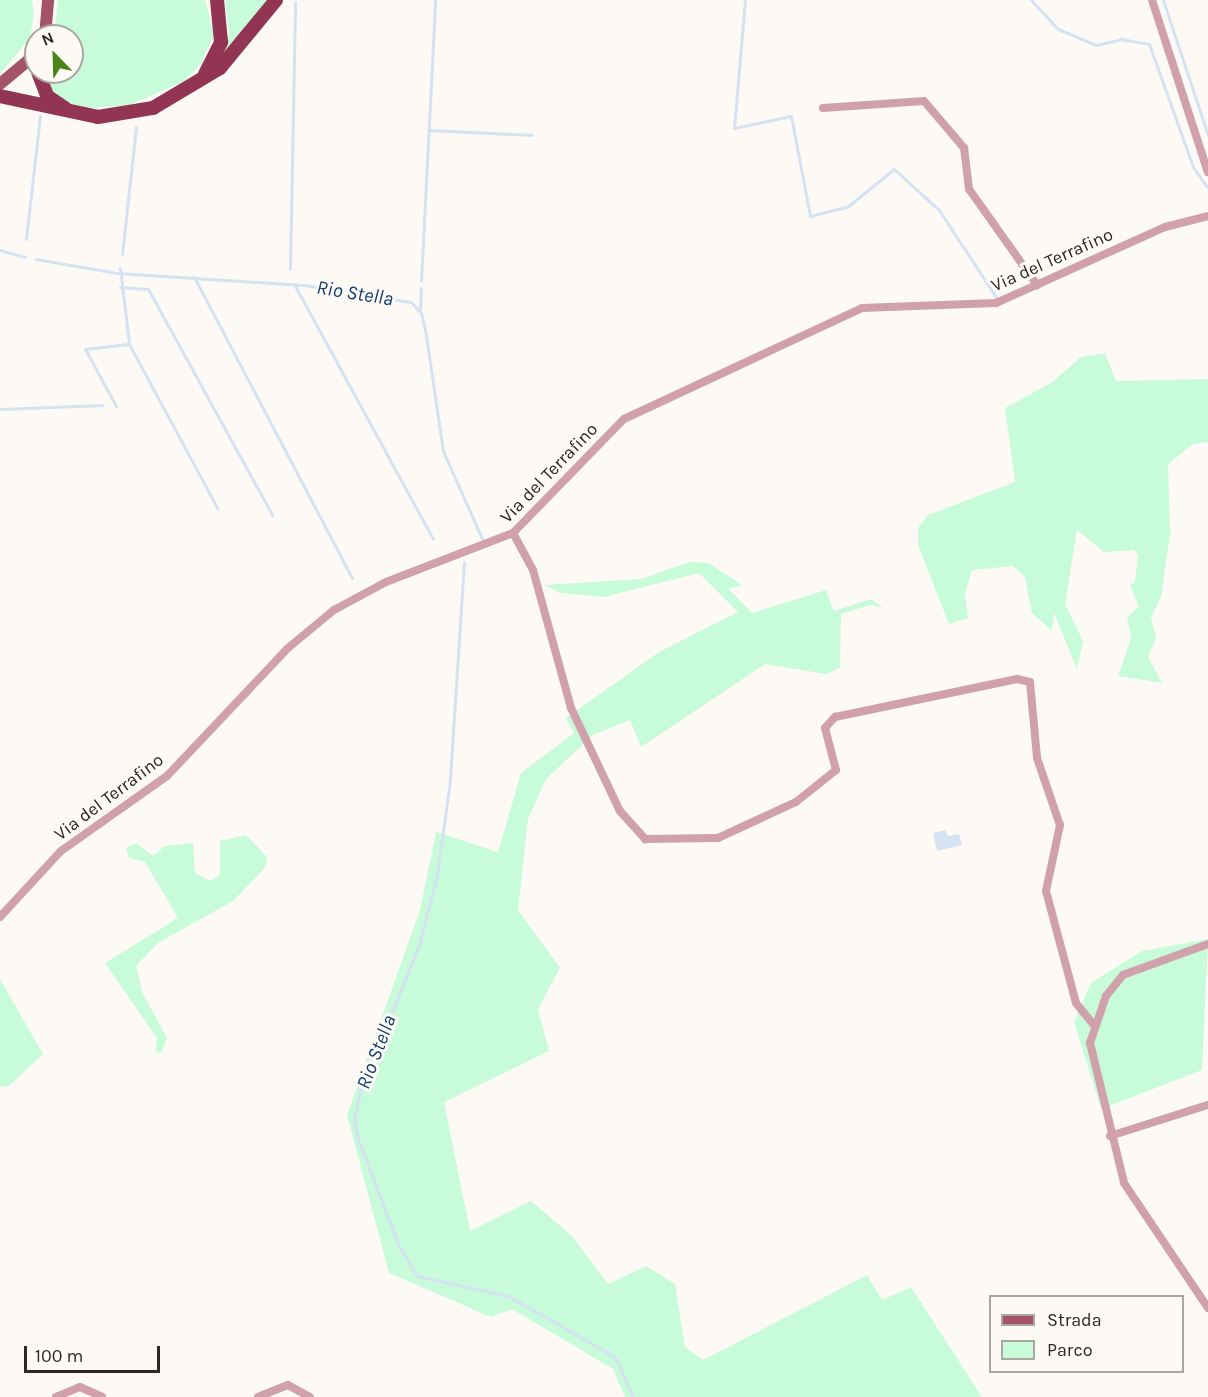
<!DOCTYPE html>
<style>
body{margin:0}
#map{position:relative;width:1208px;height:1397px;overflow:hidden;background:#fdfaf6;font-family:Karla,sans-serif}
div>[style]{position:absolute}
.green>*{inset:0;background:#c7fbd9}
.water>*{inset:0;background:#d5e2f2}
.stream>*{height:3px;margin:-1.5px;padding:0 1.5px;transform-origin:1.5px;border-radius:1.5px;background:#d5e2f2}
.street>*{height:8px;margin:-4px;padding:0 4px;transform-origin:4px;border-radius:4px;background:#d0a0ab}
.primary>*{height:12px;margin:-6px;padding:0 6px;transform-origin:6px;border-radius:6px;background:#a4536a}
.highway>*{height:14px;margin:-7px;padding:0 7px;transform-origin:7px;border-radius:7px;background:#923453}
span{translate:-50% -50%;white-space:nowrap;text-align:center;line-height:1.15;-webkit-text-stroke:6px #fdfaf6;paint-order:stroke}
.street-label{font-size:18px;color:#2d2820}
.water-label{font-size:20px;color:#113f6f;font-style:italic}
.legend{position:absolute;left:989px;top:1295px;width:195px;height:78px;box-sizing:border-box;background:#fdfaf6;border:2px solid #aaa6a0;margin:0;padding:8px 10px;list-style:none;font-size:18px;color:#2d2820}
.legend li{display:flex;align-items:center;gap:12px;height:30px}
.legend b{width:30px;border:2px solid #aaa6a0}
.north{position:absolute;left:24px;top:24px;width:60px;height:60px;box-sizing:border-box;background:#fdfaf6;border:2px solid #aaa6a0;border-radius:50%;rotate:337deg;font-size:16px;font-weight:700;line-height:24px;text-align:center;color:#2d2820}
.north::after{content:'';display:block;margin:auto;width:21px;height:27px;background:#4d8219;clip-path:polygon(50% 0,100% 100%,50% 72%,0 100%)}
.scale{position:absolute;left:24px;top:1346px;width:136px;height:27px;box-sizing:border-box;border:3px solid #2d2820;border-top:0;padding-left:8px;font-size:18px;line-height:21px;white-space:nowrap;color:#2d2820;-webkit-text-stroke:4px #fdfaf6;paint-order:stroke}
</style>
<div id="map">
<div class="green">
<div style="clip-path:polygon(0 0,32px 0,34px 15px,30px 38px,0 74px)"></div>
<div style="clip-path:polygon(58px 0,205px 0,214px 35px,201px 64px,183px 82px,129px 105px,91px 108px,62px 102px,46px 85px,42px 72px,72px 72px,72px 36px,54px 36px)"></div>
<div style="clip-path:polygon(225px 0,268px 0,222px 55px,229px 34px)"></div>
<div style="clip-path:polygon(1105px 353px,1116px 381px,1208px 379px,1208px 442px,1193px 444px,1168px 464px,1170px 535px,1161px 597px,1151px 617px,1156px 638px,1148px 657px,1162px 683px,1118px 676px,1131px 638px,1127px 617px,1139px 607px,1130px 585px,1135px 582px,1138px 555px,1134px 550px,1104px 552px,1077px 530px,1065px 604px,1083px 641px,1077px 669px,1054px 613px,1052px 631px,1032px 613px,1025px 577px,1013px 566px,972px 570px,965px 594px,968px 618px,949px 624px,918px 545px,918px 528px,928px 515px,1015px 482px,1005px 408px,1051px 383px,1081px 357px)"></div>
<div style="clip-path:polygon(689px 562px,709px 563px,742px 585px,729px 589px,752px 613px,826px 590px,834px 611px,871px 599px,883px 608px,870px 605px,841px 614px,840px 668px,826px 674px,765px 664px,641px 747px,630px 720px,593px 735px,546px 779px,528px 819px,518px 910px,560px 968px,538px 1009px,549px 1051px,444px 1102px,470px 1231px,531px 1201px,572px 1236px,608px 1284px,646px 1266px,675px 1284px,685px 1347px,703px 1360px,867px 1275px,882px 1300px,911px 1287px,982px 1397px,625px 1397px,613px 1369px,512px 1309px,491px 1317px,389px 1273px,347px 1115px,420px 910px,436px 832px,498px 852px,521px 773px,574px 733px,566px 718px,659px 652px,738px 612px,699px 573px,604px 597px,561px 593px,544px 585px,641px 579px)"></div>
<div style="clip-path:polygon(246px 835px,268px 858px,264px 869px,233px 901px,158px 943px,136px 966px,142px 992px,167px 1038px,161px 1053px,156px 1052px,157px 1038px,105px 963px,178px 918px,145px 862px,129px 858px,126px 848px,136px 843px,153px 856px,165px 846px,193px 843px,195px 873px,210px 881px,220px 875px,220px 841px)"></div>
<div style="clip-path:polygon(1208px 939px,1202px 1070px,1101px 1109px,1074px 1022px,1091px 983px,1142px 951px)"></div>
<div style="clip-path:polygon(0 979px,43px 1054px,9px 1086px,0 1087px)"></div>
</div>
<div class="water">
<div style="clip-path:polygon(946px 830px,948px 836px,959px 834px,962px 845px,937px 851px,933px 833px)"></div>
</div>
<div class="stream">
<div style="left:745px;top:0;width:128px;rotate:94.9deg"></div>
<div style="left:734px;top:128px;width:58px;rotate:-11.9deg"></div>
<div style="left:791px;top:116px;width:102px;rotate:79.2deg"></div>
<div style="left:810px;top:216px;width:38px;rotate:-14deg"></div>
<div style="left:847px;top:207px;width:60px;rotate:-39deg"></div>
<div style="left:894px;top:169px;width:61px;rotate:42.3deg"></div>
<div style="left:939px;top:210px;width:104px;rotate:56.8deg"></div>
<div style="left:1031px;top:0;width:40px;rotate:47deg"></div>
<div style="left:1058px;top:29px;width:41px;rotate:22.8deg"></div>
<div style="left:1096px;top:45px;width:26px;rotate:-13deg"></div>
<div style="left:1121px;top:39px;width:28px;rotate:10deg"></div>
<div style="left:1149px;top:44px;width:131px;rotate:70.3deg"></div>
<div style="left:1193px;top:167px;width:24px;rotate:55deg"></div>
<div style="left:1163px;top:0;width:142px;rotate:71.6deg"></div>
<div style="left:429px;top:130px;width:103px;rotate:2.8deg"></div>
<div style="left:26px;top:239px;width:124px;rotate:-83.5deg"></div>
<div style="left:0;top:250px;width:26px;rotate:16deg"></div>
<div style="left:122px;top:254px;width:128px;rotate:-83.7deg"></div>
<div style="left:36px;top:259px;width:82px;rotate:9.8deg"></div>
<div style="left:117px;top:273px;width:188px;rotate:3.7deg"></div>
<div style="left:305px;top:285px;width:107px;rotate:9.1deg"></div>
<div style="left:411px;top:302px;width:15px;rotate:48deg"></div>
<div style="left:421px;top:313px;width:23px;rotate:77deg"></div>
<div style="left:426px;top:335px;width:117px;rotate:81.7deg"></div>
<div style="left:443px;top:451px;width:98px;rotate:66deg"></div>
<div style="left:120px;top:268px;width:77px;rotate:83.2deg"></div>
<div style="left:129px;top:344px;width:187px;rotate:61.7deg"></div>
<div style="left:290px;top:269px;width:267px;rotate:-88.9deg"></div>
<div style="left:194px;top:277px;width:340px;rotate:62.3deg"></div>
<div style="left:421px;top:281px;width:281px;rotate:-87.1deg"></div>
<div style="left:294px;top:284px;width:290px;rotate:61.4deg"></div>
<div style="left:120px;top:287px;width:28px;rotate:4deg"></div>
<div style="left:148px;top:289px;width:258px;rotate:61.2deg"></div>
<div style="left:420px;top:311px;width:23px;rotate:-88deg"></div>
<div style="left:116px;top:406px;width:65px;rotate:-118.5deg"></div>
<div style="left:85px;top:349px;width:44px;rotate:-6.5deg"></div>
<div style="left:0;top:409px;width:102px;rotate:-2.2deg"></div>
<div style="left:464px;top:562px;width:218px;rotate:93.7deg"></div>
<div style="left:450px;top:780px;width:96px;rotate:97.8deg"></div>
<div style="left:437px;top:875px;width:72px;rotate:104.4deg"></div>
<div style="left:419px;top:945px;width:157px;rotate:112deg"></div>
<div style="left:360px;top:1091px;width:29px;rotate:102deg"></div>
<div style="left:354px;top:1119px;width:20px;rotate:79deg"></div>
<div style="left:358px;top:1139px;width:112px;rotate:69.1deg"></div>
<div style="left:398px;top:1244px;width:37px;rotate:59deg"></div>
<div style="left:417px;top:1276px;width:93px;rotate:12.4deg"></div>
<div style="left:508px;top:1296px;width:31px;rotate:29deg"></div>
<div style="left:535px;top:1311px;width:92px;rotate:29.9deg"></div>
<div style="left:615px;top:1357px;width:44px;rotate:65.8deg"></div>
</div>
<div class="street">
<div style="left:1152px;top:0;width:181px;rotate:72deg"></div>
<div style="left:823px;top:108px;width:101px;rotate:-4deg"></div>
<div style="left:924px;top:101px;width:62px;rotate:49.6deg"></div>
<div style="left:964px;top:148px;width:41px;rotate:83deg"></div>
<div style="left:969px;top:189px;width:118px;rotate:54.7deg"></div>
<div style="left:513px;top:533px;width:42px;rotate:61.6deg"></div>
<div style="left:533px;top:570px;width:143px;rotate:74.6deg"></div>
<div style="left:571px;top:708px;width:114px;rotate:64.6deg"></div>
<div style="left:620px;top:811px;width:38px;rotate:48deg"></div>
<div style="left:645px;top:839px;width:73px;rotate:-0.8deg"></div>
<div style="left:718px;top:838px;width:86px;rotate:-24.8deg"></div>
<div style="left:796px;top:802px;width:51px;rotate:-38.7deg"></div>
<div style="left:836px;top:770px;width:43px;rotate:-104.7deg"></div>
<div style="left:825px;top:728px;width:15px;rotate:-48deg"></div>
<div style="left:835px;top:717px;width:186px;rotate:-11.8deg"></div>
<div style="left:1017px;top:679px;width:13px;rotate:13deg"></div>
<div style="left:1030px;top:682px;width:76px;rotate:84.7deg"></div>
<div style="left:1037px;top:758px;width:71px;rotate:71.1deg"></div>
<div style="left:1060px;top:825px;width:67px;rotate:102deg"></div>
<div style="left:1046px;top:891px;width:116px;rotate:75deg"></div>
<div style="left:1076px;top:1003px;width:27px;rotate:51deg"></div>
<div style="left:0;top:917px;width:90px;rotate:-47.3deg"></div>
<div style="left:61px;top:851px;width:130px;rotate:-35.3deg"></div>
<div style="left:167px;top:776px;width:176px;rotate:-46.6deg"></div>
<div style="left:288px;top:648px;width:60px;rotate:-39.6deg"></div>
<div style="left:334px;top:610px;width:59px;rotate:-28.3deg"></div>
<div style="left:386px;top:582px;width:136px;rotate:-21.1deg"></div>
<div style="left:513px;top:533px;width:159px;rotate:-45.8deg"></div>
<div style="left:624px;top:419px;width:263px;rotate:-25deg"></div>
<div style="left:862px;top:308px;width:134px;rotate:-2.1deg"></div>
<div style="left:996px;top:303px;width:185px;rotate:-24.2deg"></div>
<div style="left:1165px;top:227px;width:44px;rotate:-14.3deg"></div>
<div style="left:1208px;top:944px;width:90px;rotate:160deg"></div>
<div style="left:1123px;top:975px;width:27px;rotate:129deg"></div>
<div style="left:1106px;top:996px;width:50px;rotate:108.8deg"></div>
<div style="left:1090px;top:1043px;width:144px;rotate:76.3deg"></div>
<div style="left:1124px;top:1183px;width:151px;rotate:56.1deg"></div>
<div style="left:1110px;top:1136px;width:103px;rotate:-17.6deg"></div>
<div style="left:56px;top:1397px;width:26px;rotate:-23deg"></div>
<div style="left:80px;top:1387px;width:24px;rotate:24deg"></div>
<div style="left:258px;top:1397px;width:32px;rotate:-22deg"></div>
<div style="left:288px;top:1385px;width:25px;rotate:29deg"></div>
</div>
<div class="primary">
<div style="left:45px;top:36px;width:36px;rotate:-85deg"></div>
<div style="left:0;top:84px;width:47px;rotate:-39.8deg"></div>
</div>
<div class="highway">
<div style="left:38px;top:72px;width:26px;rotate:69deg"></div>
<div style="left:47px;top:96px;width:22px;rotate:34deg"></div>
<div style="left:205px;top:74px;width:36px;rotate:-63deg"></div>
<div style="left:221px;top:42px;width:42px;rotate:-95.4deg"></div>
<div style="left:0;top:96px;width:100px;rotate:12.1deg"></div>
<div style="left:98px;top:117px;width:56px;rotate:-9.3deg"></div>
<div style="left:153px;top:108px;width:78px;rotate:-30.8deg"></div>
<div style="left:220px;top:68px;width:88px;rotate:-50.5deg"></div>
</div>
<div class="street-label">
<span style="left:1052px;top:260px;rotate:-24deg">Via del Terrafino</span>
<span style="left:549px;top:473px;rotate:-46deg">Via del Terrafino</span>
<span style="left:109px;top:797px;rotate:-37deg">Via del Terrafino</span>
</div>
<div class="water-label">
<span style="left:355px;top:293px;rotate:9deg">Rio Stella</span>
<span style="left:376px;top:1052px;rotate:-69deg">Rio Stella</span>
</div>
<ul class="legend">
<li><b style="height:8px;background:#a4536a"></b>Strada</li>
<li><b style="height:16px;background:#c7fbd9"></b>Parco</li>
</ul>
<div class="north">N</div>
<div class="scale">100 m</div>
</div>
